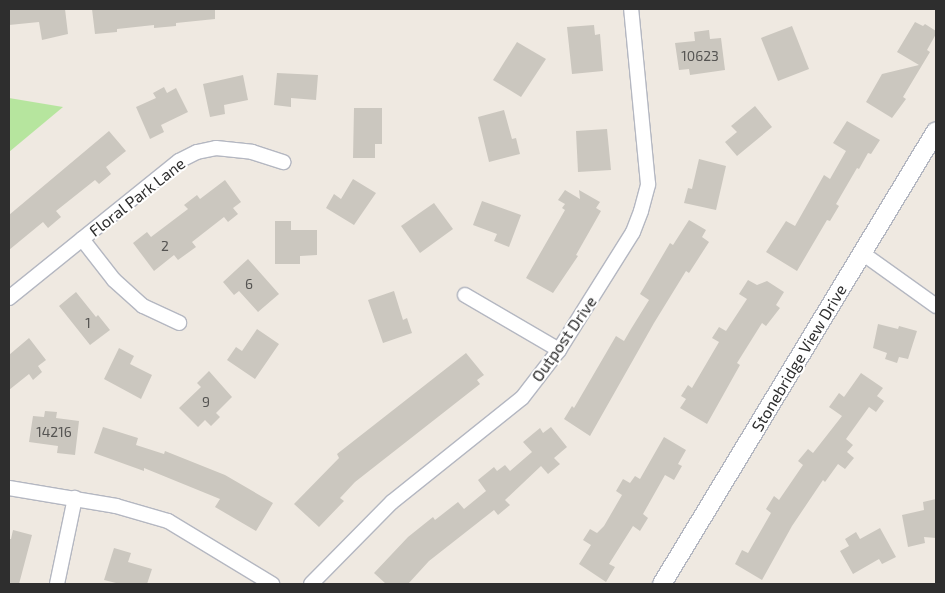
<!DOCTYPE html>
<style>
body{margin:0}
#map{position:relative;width:945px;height:593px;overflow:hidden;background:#efe9e1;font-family:"Exo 2",sans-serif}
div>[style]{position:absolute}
.green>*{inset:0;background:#b6e59e}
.building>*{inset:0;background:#cbc7bf}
.roads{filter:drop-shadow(1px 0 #b4b7c1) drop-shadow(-1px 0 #b4b7c1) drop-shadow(0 1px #b4b7c1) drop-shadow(0 -1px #b4b7c1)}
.minor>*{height:14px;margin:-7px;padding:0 7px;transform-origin:7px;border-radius:7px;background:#fff}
.tertiary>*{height:18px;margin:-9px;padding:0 9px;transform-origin:9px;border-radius:9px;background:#fff}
span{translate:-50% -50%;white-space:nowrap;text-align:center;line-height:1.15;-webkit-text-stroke:4px #fff;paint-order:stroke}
.number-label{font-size:14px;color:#555452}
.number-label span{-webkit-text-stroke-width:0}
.street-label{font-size:16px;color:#2e2e2e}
.frame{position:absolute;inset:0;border:10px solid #2e2e2e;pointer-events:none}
</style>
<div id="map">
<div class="green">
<div style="clip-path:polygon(9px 98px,63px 107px,9px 152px)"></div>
</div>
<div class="building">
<div style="clip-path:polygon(9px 9px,65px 9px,68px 34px,42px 40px,39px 22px,9px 25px)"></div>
<div style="clip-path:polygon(92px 9px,215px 9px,215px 19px,176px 23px,176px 26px,154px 28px,154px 25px,117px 29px,117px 32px,95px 34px)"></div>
<div style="clip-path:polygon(915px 22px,923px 26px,925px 24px,936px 31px,936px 34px,927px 50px,930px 52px,903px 97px,906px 99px,892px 118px,866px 102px,882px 74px,919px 65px,897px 52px)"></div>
<div style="clip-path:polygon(594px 25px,595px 35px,600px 34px,603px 71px,572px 74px,567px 27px)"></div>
<div style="clip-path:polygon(792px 26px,809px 69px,778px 81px,761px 38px)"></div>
<div style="clip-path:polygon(709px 30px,710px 39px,721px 38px,725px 70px,690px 75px,689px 69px,679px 70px,675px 43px,695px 41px,694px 32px)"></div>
<div style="clip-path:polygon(517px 42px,546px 59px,521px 97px,493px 80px)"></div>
<div style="clip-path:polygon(277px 73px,318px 75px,316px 100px,291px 98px,291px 107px,274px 105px)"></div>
<div style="clip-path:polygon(243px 75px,248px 100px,224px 105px,225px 114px,210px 117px,203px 84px)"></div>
<div style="clip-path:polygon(164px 87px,167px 93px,176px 88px,188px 112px,161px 125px,164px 132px,150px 139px,136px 107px,156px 98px,153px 93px)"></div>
<div style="clip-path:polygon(755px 106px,772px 127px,737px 156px,725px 142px,737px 132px,731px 126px)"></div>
<div style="clip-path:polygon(354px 108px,382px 108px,382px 144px,375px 144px,375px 158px,353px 158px)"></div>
<div style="clip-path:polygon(504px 110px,512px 139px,516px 138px,520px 154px,489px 162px,478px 117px)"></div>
<div style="clip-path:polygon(847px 121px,880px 140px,871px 154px,868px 153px,859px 169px,857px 168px,836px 204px,839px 206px,830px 221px,827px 220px,797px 271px,766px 252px,786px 221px,795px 226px,824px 175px,830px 179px,846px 151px,833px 143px)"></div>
<div style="clip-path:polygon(607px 129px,611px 170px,578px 172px,576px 131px)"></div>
<div style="clip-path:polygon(109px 131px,126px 151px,106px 167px,111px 174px,99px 184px,95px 180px,56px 211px,61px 217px,48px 228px,43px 222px,9px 250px,9px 215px)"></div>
<div style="clip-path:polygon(699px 159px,726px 166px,716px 210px,684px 203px,688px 188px,692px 189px)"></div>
<div style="clip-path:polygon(353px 179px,376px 193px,354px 225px,326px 208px,334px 194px,341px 199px)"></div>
<div style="clip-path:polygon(225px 180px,241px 202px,233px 208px,238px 214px,228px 222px,224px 217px,192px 242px,196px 247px,178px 260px,174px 255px,154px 271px,133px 243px,147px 232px,151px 237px,188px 209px,184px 205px,197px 195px,200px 199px)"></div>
<div style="clip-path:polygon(565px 190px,580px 199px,579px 190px,600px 202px,596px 208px,601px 211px,576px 255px,578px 256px,553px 293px,526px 278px,565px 210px,562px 208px,565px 204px,558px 200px)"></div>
<div style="clip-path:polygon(482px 201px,521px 215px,509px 247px,494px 241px,497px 234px,473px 225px)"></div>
<div style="clip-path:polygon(434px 203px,453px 229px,420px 253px,401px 226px)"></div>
<div style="clip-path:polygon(689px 220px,706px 230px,702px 237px,709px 242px,689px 273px,686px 271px,654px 323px,590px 436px,564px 419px,572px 406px,574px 408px,616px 336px,624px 341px,631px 329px,649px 300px,640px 294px,670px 243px,673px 245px)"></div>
<div style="clip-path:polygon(275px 221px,291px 221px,291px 230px,317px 230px,317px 255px,300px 256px,300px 264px,275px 264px)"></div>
<div style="clip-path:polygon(248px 259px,279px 294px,258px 312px,239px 291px,234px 295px,223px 282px)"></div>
<div style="clip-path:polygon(748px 280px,757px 285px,767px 281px,784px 292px,776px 305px,780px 308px,766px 326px,762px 323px,737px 363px,740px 365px,707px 424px,680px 408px,686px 399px,681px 396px,688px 385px,692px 388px,719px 342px,712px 338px,719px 327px,726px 331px,747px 299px,739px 294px)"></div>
<div style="clip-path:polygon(394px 291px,403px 320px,407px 318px,412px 333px,383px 343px,368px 300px)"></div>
<div style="clip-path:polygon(76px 292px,96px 317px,98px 315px,110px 330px,90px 345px,59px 306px)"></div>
<div style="clip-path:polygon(878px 324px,898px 329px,899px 326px,917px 331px,908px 359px,899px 357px,897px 363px,885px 359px,887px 353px,873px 348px)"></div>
<div style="clip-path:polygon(257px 329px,279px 344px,255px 379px,227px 360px,236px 347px,242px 351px)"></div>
<div style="clip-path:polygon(29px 338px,46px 360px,38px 366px,42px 372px,33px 380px,29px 374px,9px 390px,9px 355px)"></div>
<div style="clip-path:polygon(119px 348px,134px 356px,130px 364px,152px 375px,141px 399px,104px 379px)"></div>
<div style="clip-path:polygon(466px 353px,484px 375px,477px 380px,480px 384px,355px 482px,340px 498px,344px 501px,319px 527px,294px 504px,339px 458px,337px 454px)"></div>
<div style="clip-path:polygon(209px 371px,232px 397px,216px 413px,220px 417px,211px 426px,205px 420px,198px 427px,179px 408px,201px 387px,197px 383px)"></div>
<div style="clip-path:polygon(861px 373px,883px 388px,877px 396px,884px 401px,876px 412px,869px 407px,846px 439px,853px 445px,847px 452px,854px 458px,845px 469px,838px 464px,825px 482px,823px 480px,792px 526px,762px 580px,735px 564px,742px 550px,748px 553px,771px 513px,766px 509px,774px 496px,779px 500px,803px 465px,798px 461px,808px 449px,813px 453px,842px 416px,829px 407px,839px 393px,844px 397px)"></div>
<div style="clip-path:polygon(45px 411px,57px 412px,56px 418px,79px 421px,75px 455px,57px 453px,58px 446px,29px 442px,33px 416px,44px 417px)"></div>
<div style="clip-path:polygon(103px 427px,138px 438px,136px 445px,164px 454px,165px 451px,225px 475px,273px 503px,256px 531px,215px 507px,220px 499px,144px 468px,144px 471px,94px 453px)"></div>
<div style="clip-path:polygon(551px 427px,567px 447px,554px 458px,560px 464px,548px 474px,541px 466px,505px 500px,510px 505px,498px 515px,494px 510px,429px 561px,408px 584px,386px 584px,374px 573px,408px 537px,433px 517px,435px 520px,458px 502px,464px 509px,486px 491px,478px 480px,494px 467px,497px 471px,505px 465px,510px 471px,532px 452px,523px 442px,540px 428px,543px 433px)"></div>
<div style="clip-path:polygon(664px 437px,686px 450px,678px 464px,682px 466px,674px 480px,665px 475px,643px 514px,648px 518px,640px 531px,633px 526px,609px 564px,615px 567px,606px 582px,579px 564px,591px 545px,583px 540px,590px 529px,597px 533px,604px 526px,622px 495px,616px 491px,623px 479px,630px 483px,635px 476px,640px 479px)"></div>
<div style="clip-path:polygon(936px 499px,936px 538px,924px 537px,925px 543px,908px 547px,902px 515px,924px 510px,923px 502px)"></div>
<div style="clip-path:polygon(880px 528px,896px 557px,882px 564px,879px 559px,853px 574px,840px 551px,849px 546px,845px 539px,856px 532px,860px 539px)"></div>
<div style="clip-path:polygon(13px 530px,32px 535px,19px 584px,9px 584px,9px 539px,11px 539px)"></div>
<div style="clip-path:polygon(114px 548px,131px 553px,128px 562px,152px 569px,147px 584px,120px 584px,104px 580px)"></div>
</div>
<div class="roads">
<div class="minor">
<div style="left:82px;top:239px;width:52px;rotate:52deg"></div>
<div style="left:114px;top:280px;width:39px;rotate:42deg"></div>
<div style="left:143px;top:306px;width:40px;rotate:25deg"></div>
<div style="left:862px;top:253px;width:91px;rotate:35.6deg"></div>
<div style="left:465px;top:295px;width:109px;rotate:30.3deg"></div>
<div style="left:9px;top:298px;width:218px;rotate:-38.9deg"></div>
<div style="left:179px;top:161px;width:20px;rotate:-27deg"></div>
<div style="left:197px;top:152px;width:19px;rotate:-12deg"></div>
<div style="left:216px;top:148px;width:36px;rotate:6deg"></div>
<div style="left:252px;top:152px;width:33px;rotate:18deg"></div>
<div style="left:9px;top:488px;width:109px;rotate:9.5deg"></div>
<div style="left:116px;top:506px;width:54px;rotate:16.1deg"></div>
<div style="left:168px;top:521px;width:122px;rotate:31.2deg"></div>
<div style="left:57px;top:584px;width:88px;rotate:-78.2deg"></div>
<div style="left:311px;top:584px;width:115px;rotate:-45.4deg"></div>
<div style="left:392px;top:502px;width:166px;rotate:-38.7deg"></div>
<div style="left:522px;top:398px;width:61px;rotate:-52.4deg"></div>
<div style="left:559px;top:350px;width:139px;rotate:-57.9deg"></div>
<div style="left:633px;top:232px;width:22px;rotate:-69deg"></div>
<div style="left:641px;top:211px;width:28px;rotate:-75deg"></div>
<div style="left:648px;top:184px;width:176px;rotate:-95.5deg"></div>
</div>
<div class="tertiary">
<div style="left:662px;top:584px;width:529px;rotate:-58.83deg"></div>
</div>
</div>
<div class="number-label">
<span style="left:700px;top:56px">10623</span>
<span style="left:165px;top:246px">2</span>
<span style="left:249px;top:284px">6</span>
<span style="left:88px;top:323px">1</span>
<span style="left:206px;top:402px">9</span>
<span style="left:54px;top:432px">14216</span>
</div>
<div class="street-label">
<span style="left:137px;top:197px;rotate:-38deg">Floral Park Lane</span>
<span style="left:564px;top:339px;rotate:-55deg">Outpost Drive</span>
<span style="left:799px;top:358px;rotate:-59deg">Stonebridge View Drive</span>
</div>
<div class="frame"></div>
</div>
